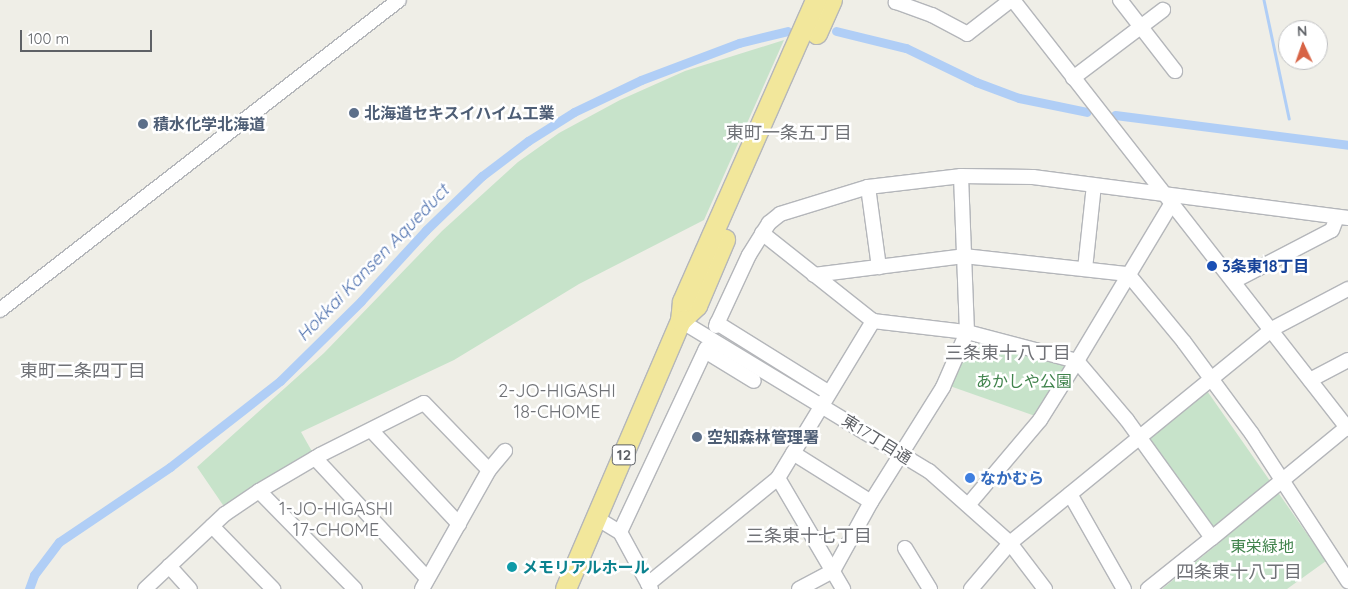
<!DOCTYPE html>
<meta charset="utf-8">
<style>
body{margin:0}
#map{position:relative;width:1348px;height:589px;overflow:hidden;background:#efeee7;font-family:Quicksand,"Noto Sans JP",sans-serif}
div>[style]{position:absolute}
.green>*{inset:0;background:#c7e3ca}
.stream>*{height:2.5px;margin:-1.25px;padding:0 1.25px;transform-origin:1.25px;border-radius:1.25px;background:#b0cef6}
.canal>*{height:9px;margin:-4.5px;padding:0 4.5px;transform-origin:4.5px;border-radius:4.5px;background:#b0cef6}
.roads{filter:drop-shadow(1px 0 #b4b6ba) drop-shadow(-1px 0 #b4b6ba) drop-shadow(0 1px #b4b6ba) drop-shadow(0 -1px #b4b6ba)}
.minor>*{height:14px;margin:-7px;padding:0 7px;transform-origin:7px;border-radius:7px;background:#fff}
.highway>*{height:20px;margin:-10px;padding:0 10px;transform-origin:10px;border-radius:10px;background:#f2e79b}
.dots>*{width:14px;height:14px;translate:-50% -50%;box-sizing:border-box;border:2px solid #fff;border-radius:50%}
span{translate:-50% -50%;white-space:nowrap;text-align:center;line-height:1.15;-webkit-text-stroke:5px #fff;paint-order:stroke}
.shield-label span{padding:1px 4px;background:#fff;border:1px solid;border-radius:4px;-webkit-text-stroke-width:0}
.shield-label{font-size:15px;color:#5e6166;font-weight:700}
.service-label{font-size:16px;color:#4e5e75;font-weight:700}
.left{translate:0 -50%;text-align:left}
.transit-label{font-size:16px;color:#164399;font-weight:700}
.park-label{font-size:16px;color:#40834c}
.street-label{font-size:16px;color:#5e6166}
.shop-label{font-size:16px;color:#366cbe;font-weight:700}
.culture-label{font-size:16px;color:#0d838f;font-weight:700}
.neighbourhood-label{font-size:18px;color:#707277}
.water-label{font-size:18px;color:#5173af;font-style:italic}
.north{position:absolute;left:1278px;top:20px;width:50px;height:50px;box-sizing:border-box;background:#fff;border:1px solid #bfc0c2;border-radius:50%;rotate:357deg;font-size:14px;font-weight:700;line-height:20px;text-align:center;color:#5e6166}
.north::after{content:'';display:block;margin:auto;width:18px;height:22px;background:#d76345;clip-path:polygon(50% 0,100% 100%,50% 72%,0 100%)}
.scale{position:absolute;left:20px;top:30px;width:132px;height:22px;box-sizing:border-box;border:2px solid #5e6166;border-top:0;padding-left:6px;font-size:15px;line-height:18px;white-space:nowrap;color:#5e6166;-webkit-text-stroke:4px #fff;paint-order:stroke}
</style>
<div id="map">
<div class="green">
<div style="clip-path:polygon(784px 40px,704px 220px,579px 284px,454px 360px,301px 432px,314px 455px,225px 508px,197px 467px,324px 353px,442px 231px,518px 162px,559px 133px,620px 100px,685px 71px)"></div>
<div style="clip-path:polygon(969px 336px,1072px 363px,1038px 417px,947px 385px)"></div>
<div style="clip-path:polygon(1205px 388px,1326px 561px,1287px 589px,1162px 589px,1219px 543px,1146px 432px)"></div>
</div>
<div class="stream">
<div style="left:1264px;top:0;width:121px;rotate:78deg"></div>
</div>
<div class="canal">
<div style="left:836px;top:31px;width:72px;rotate:13.7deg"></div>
<div style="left:906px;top:48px;width:78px;rotate:25.9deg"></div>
<div style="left:976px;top:82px;width:46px;rotate:20.4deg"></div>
<div style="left:1019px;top:98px;width:69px;rotate:11.6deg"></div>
<div style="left:1115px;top:115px;width:235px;rotate:7.3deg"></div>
<div style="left:29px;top:589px;width:15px;rotate:-70deg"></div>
<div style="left:34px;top:575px;width:41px;rotate:-52.9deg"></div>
<div style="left:59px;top:542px;width:134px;rotate:-34deg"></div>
<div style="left:170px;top:467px;width:140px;rotate:-38deg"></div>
<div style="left:280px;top:381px;width:114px;rotate:-44.6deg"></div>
<div style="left:361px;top:301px;width:96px;rotate:-47.5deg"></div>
<div style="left:426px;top:230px;width:78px;rotate:-44deg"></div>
<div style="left:482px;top:176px;width:58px;rotate:-37.3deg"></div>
<div style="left:528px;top:141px;width:54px;rotate:-32.2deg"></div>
<div style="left:574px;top:112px;width:74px;rotate:-25.5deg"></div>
<div style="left:641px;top:80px;width:105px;rotate:-20.7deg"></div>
<div style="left:739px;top:43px;width:50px;rotate:-13.8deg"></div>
</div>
<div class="roads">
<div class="minor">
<div style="left:899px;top:0;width:4px;rotate:146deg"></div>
<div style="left:896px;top:2px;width:38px;rotate:20deg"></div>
<div style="left:932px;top:15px;width:40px;rotate:28deg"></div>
<div style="left:967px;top:34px;width:56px;rotate:-37.7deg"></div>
<div style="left:1013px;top:0;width:544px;rotate:52.01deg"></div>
<div style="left:1120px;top:0;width:90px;rotate:52.2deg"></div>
<div style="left:1073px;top:78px;width:113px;rotate:-37.1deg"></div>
<div style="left:868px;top:187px;width:81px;rotate:82.2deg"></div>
<div style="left:762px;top:233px;width:142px;rotate:38.4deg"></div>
<div style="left:1085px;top:269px;width:84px;rotate:-83.9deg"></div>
<div style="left:814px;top:275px;width:151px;rotate:-7.2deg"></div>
<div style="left:964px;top:256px;width:165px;rotate:6.3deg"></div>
<div style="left:1128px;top:274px;width:88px;rotate:50.5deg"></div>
<div style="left:1184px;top:342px;width:114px;rotate:53.5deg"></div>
<div style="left:1252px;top:434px;width:176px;rotate:56.9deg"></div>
<div style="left:1234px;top:281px;width:110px;rotate:-27.5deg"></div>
<div style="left:1332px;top:230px;width:14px;rotate:-69deg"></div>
<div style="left:0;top:310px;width:505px;rotate:-37.85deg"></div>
<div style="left:681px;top:321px;width:290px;rotate:31.2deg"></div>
<div style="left:929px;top:471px;width:108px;rotate:41.6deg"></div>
<div style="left:1010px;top:543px;width:58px;rotate:52.7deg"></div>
<div style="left:717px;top:323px;width:131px;rotate:31.9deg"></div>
<div style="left:716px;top:326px;width:78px;rotate:-65.1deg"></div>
<div style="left:749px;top:255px;width:38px;rotate:-58deg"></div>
<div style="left:769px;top:223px;width:14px;rotate:-39deg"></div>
<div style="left:780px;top:214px;width:92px;rotate:-17.1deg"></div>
<div style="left:868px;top:187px;width:94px;rotate:-6.7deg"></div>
<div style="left:961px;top:176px;width:72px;rotate:0.8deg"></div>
<div style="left:1033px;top:177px;width:318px;rotate:7.4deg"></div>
<div style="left:705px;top:351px;width:57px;rotate:31.5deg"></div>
<div style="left:1310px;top:380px;width:43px;rotate:-27.8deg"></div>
<div style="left:371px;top:430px;width:129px;rotate:46.9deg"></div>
<div style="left:793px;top:453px;width:92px;rotate:32.1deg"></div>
<div style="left:315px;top:458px;width:164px;rotate:47deg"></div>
<div style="left:778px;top:478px;width:129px;rotate:59.6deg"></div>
<div style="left:259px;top:491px;width:137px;rotate:45.6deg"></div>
<div style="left:1070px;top:494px;width:109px;rotate:60.4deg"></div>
<div style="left:969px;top:504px;width:110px;rotate:-49.8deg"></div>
<div style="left:1040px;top:420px;width:70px;rotate:-57.9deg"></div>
<div style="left:1077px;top:361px;width:77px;rotate:49.7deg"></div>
<div style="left:1127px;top:420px;width:145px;rotate:54.2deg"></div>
<div style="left:1212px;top:538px;width:175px;rotate:-39.4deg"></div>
<div style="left:598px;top:519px;width:26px;rotate:31deg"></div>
<div style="left:620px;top:532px;width:65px;rotate:61.5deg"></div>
<div style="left:212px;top:526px;width:88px;rotate:45.9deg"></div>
<div style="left:620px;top:532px;width:203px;rotate:-64.9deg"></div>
<div style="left:905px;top:548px;width:48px;rotate:58.6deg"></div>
<div style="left:169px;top:566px;width:31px;rotate:48deg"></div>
<div style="left:648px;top:584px;width:168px;rotate:-39.2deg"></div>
<div style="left:778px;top:478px;width:184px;rotate:-58.8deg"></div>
<div style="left:873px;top:321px;width:95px;rotate:6.7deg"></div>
<div style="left:967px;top:332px;width:114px;rotate:14.8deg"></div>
<div style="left:1077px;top:361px;width:187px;rotate:-59deg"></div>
<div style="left:145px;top:589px;width:110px;rotate:-43.2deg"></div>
<div style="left:225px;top:514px;width:41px;rotate:-34.1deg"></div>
<div style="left:259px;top:491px;width:71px;rotate:-30.5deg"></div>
<div style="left:320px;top:455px;width:116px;rotate:-26.6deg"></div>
<div style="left:424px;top:403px;width:93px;rotate:45.9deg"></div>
<div style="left:422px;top:589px;width:137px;rotate:-60.6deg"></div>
<div style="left:489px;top:470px;width:25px;rotate:-50deg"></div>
<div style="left:799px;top:589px;width:38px;rotate:-28deg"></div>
<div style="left:833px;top:571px;width:79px;rotate:-61.2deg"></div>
<div style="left:871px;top:502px;width:136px;rotate:-57.9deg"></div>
<div style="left:943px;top:387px;width:60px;rotate:-66.4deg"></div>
<div style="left:967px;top:332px;width:156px;rotate:-92.2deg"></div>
<div style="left:971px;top:589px;width:60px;rotate:-49.7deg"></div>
<div style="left:1010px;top:543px;width:338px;rotate:-39.2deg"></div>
<div style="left:1272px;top:329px;width:86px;rotate:-27.8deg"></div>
<div style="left:1148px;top:589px;width:82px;rotate:-38.6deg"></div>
</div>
<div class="highway">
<div style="left:817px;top:34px;width:37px;rotate:-66deg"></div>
<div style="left:681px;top:321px;width:22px;rotate:-43deg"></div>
<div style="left:697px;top:306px;width:72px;rotate:-67deg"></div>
<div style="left:566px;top:589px;width:292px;rotate:-66.8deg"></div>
<div style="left:681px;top:321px;width:19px;rotate:-84deg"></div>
<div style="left:683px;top:302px;width:330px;rotate:-66.2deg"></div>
</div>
</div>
<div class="dots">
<div style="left:354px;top:113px;background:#5c6f8a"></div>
<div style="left:143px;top:124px;background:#5c6f8a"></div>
<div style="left:1212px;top:266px;background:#1a4fb4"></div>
<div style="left:697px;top:437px;background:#5c6f8a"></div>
<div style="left:970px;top:478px;background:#3f7fe0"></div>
<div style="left:512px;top:567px;background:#0f9aa8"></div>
</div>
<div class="shield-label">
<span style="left:624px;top:455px">12</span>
</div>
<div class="service-label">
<span class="left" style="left:364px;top:113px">北海道セキスイハイム工業</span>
<span class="left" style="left:153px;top:124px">積水化学北海道</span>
<span class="left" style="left:707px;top:437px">空知森林管理署</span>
</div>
<div class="transit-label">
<span class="left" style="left:1222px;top:266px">3条東18丁目</span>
</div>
<div class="park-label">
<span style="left:1024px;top:381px">あかしや公園</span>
<span style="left:1262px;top:546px">東栄緑地</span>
</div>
<div class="street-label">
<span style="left:877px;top:439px;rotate:32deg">東17丁目通</span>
</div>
<div class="shop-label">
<span class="left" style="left:980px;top:478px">なかむら</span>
</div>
<div class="culture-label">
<span class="left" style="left:522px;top:567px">メモリアルホール</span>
</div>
<div class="neighbourhood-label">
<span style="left:789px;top:133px">東町一条五丁目</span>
<span style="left:1008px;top:353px">三条東十八丁目</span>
<span style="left:83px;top:371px">東町二条四丁目</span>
<span style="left:557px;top:402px">2-JO-HIGASHI<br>18-CHOME</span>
<span style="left:336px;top:520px">1-JO-HIGASHI<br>17-CHOME</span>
<span style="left:809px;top:536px">三条東十七丁目</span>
<span style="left:1239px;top:572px">四条東十八丁目</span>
</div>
<div class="water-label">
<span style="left:373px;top:263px;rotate:-46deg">Hokkai Kansen Aqueduct</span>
</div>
<div class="north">N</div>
<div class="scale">100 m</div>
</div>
